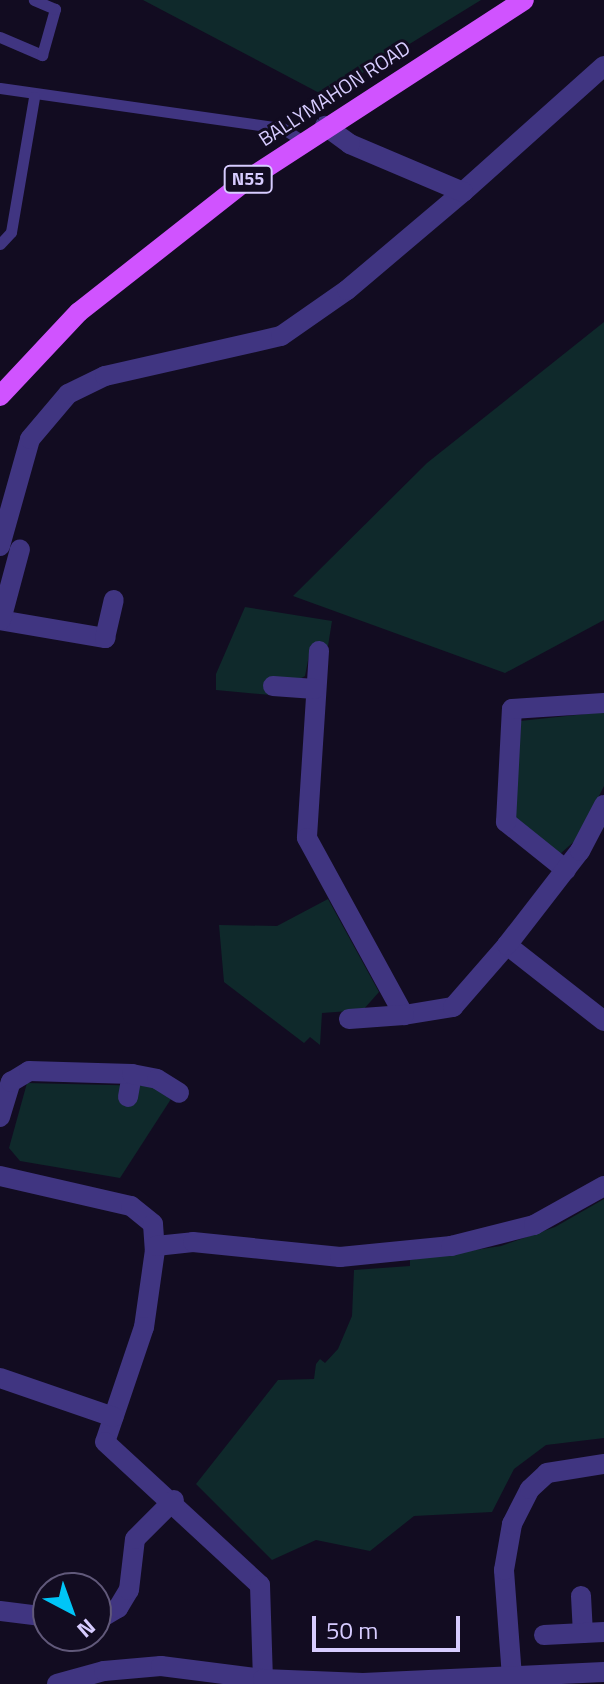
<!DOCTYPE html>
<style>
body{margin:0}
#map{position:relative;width:604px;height:1684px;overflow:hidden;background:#120c21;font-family:"Titillium Web",sans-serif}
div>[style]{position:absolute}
.green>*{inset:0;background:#0f292b}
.service>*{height:11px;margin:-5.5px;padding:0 5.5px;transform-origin:5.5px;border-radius:5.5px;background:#403581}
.minor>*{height:20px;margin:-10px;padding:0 10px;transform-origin:10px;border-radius:10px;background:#403581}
.primary>*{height:20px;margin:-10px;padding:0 10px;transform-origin:10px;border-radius:10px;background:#d053ff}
span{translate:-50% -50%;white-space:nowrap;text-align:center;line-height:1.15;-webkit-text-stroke:6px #120c21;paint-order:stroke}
.shield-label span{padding:2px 6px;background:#120c21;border:2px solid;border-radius:6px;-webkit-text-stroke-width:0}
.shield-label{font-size:18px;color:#d7ccff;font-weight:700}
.street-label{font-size:20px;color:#d7ccff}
.north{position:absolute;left:32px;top:1572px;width:80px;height:80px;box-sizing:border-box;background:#120c21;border:2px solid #61597a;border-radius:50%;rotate:139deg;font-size:22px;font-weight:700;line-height:32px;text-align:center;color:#d7ccff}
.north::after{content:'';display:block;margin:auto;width:28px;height:36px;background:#00c5f7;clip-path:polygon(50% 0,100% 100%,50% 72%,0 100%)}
.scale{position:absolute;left:312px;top:1616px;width:148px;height:36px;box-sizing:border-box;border:4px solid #d7ccff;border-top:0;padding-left:10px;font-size:24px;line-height:28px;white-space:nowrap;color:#d7ccff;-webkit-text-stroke:6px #120c21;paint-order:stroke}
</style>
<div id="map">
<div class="green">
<div style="clip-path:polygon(143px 0,481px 0,325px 96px)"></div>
<div style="clip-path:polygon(604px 322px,604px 620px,505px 673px,293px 596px,427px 463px)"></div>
<div style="clip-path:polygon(245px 607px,332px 621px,328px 646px,311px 645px,305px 676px,271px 695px,216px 690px,216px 674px)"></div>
<div style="clip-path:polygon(604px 712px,604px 786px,578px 838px,560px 854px,514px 818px,520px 721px)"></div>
<div style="clip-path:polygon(328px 899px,379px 992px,363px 1010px,322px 1013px,320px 1045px,310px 1037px,304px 1043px,224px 982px,219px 925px,277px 926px)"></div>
<div style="clip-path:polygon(27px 1083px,151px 1086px,171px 1099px,120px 1178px,20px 1161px,9px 1148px)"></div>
<div style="clip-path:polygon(604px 1199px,604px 1438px,546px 1445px,514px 1469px,492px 1512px,414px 1516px,370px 1551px,316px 1540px,272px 1560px,196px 1484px,278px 1380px,314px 1379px,316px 1364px,320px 1359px,325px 1363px,338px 1349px,352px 1316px,354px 1270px,410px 1266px,410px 1260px,501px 1246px,555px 1227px)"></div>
</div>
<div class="service">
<div style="left:0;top:37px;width:46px;rotate:23.2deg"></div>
<div style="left:42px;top:55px;width:48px;rotate:-74.2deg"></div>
<div style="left:55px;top:9px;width:23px;rotate:-157deg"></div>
<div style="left:0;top:88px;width:285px;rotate:8.1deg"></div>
<div style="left:282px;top:128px;width:25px;rotate:32deg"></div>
<div style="left:0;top:244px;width:16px;rotate:-47deg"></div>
<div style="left:11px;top:232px;width:137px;rotate:-80.3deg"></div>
</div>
<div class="minor">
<div style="left:463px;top:192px;width:189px;rotate:-41.8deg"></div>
<div style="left:0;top:546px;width:111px;rotate:-74.3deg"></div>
<div style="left:30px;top:439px;width:59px;rotate:-49.8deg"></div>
<div style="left:68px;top:394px;width:41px;rotate:-25.9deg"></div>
<div style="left:105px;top:376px;width:180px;rotate:-12.8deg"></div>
<div style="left:281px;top:336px;width:80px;rotate:-34.9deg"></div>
<div style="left:347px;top:290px;width:152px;rotate:-40.2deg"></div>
<div style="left:463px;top:192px;width:123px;rotate:-157deg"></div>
<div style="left:350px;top:144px;width:31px;rotate:-144deg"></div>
<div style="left:0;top:620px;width:107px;rotate:9.7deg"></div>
<div style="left:105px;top:638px;width:39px;rotate:-77deg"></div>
<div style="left:1px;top:620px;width:73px;rotate:-75deg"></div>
<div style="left:319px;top:651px;width:187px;rotate:93.7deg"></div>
<div style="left:307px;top:838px;width:202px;rotate:61.3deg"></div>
<div style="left:404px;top:1015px;width:50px;rotate:-9.3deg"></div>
<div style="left:453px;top:1007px;width:82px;rotate:-48.9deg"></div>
<div style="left:507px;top:945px;width:123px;rotate:38.1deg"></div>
<div style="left:273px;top:686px;width:42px;rotate:4.1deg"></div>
<div style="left:566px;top:870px;width:77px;rotate:-141.3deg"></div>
<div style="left:506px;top:822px;width:113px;rotate:-87deg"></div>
<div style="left:512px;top:709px;width:92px;rotate:-3.7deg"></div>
<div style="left:507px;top:945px;width:119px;rotate:-52.2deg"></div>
<div style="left:580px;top:851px;width:52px;rotate:-62.4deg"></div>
<div style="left:349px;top:1019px;width:55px;rotate:-4.2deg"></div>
<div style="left:128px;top:1097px;width:23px;rotate:-80deg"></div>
<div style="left:0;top:1117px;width:37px;rotate:-73deg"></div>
<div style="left:11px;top:1082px;width:21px;rotate:-31deg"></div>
<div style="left:29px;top:1071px;width:103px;rotate:1.7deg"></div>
<div style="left:132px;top:1074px;width:25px;rotate:11deg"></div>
<div style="left:157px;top:1079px;width:26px;rotate:32deg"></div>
<div style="left:0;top:1176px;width:134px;rotate:12.9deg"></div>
<div style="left:131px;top:1206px;width:28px;rotate:39deg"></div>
<div style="left:153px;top:1224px;width:26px;rotate:86deg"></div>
<div style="left:155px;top:1250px;width:78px;rotate:98.1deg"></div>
<div style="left:144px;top:1327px;width:121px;rotate:108.7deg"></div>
<div style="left:105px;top:1442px;width:211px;rotate:42.7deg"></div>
<div style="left:260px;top:1585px;width:94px;rotate:88.2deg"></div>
<div style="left:156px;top:1246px;width:37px;rotate:-6deg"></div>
<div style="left:193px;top:1242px;width:148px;rotate:5.8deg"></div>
<div style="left:340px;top:1257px;width:112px;rotate:-5.7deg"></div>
<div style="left:451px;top:1246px;width:86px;rotate:-14.2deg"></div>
<div style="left:534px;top:1225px;width:80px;rotate:-29.1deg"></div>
<div style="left:0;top:1378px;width:120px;rotate:19deg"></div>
<div style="left:581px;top:1596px;width:37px;rotate:87deg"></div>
<div style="left:0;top:1611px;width:48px;rotate:7.1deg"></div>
<div style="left:96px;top:1621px;width:26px;rotate:-31deg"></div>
<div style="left:118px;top:1608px;width:21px;rotate:-59deg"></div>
<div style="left:129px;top:1590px;width:51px;rotate:-83.3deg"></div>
<div style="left:135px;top:1539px;width:55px;rotate:-45deg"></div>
<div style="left:544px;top:1635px;width:60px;rotate:-2.9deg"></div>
<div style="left:512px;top:1677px;width:107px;rotate:-94.3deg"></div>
<div style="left:504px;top:1570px;width:47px;rotate:-80.1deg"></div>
<div style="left:512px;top:1524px;width:39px;rotate:-63deg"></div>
<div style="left:530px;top:1489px;width:23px;rotate:-43deg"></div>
<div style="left:547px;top:1473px;width:58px;rotate:-9deg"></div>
<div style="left:57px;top:1684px;width:49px;rotate:-15.5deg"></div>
<div style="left:104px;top:1671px;width:57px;rotate:-5deg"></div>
<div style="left:161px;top:1666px;width:103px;rotate:7.3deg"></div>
<div style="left:263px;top:1679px;width:100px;rotate:2.3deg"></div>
<div style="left:363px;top:1683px;width:241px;rotate:-2.6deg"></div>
</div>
<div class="primary">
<div style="left:0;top:396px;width:115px;rotate:-46.8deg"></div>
<div style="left:79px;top:312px;width:214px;rotate:-38.2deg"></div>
<div style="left:247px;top:180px;width:330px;rotate:-33deg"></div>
</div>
<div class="shield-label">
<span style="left:248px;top:179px">N55</span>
</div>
<div class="street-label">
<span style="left:334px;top:93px;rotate:-33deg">BALLYMAHON ROAD</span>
</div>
<div class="north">N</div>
<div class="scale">50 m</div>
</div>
